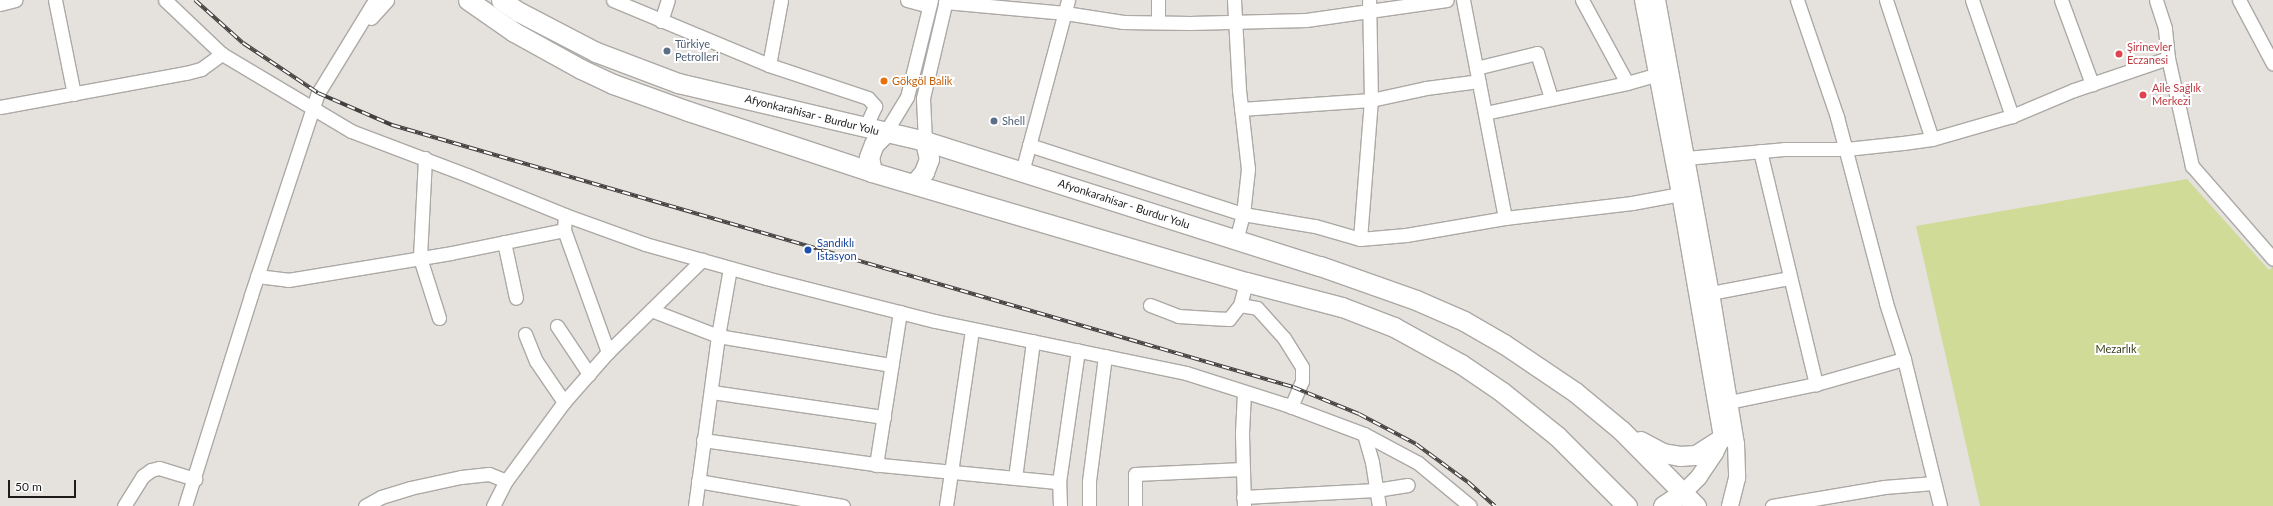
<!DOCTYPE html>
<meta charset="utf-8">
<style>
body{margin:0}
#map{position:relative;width:2273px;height:506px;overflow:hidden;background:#e5e2de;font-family:Lato,sans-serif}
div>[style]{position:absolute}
.green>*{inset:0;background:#d1db98}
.roads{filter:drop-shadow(1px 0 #aca9a5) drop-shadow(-1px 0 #aca9a5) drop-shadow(0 1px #aca9a5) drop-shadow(0 -1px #aca9a5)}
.minor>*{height:13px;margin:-6.5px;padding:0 6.5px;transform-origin:6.5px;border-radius:6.5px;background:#fff}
.major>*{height:16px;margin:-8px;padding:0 8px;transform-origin:8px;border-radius:8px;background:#fff}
.highway>*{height:19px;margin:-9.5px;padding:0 9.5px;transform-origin:9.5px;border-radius:9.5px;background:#fff}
.rail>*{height:4px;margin-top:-2px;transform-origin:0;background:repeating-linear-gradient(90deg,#fff 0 8px,#42403e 0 16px);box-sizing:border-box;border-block:1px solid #42403e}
.dots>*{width:11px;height:11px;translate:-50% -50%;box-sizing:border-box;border:2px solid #fff;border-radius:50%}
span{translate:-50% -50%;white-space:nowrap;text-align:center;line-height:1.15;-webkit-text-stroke:4px #fff;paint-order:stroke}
.service-label{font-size:11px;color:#4e5e75}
.left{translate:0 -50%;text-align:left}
.health-label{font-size:11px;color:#be3a42}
.food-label{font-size:11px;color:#c56008}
.street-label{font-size:11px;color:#1d1c1a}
.transit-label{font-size:11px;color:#164399}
.park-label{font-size:11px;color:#3a3e1b}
.scale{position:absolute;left:8px;top:480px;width:68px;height:18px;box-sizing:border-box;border:2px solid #1d1c1a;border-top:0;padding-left:5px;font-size:12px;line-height:14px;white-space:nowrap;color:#1d1c1a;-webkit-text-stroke:3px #fff;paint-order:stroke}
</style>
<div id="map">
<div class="green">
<div style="clip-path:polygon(2187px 179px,2269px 270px,2273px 266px,2273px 506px,1980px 506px,1916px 226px)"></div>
</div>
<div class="roads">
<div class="minor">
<div style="left:55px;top:0;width:96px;rotate:78.6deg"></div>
<div style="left:165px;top:0;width:79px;rotate:43.5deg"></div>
<div style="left:222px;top:54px;width:150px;rotate:30.8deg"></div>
<div style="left:351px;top:131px;width:124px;rotate:20.8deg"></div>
<div style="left:467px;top:175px;width:106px;rotate:22.2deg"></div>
<div style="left:565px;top:215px;width:85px;rotate:19.9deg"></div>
<div style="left:645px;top:244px;width:126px;rotate:15.7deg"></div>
<div style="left:766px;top:278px;width:174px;rotate:14.3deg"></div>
<div style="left:935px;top:321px;width:256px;rotate:11.7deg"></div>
<div style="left:1186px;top:373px;width:103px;rotate:17.6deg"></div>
<div style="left:1284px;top:404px;width:85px;rotate:20.6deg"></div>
<div style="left:1364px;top:434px;width:61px;rotate:28.2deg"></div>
<div style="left:1418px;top:463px;width:67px;rotate:39.6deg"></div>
<div style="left:613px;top:0;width:169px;rotate:22.6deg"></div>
<div style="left:769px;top:65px;width:104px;rotate:18.4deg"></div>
<div style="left:868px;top:98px;width:11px;rotate:49deg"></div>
<div style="left:875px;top:106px;width:24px;rotate:114deg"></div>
<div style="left:907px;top:0;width:23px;rotate:15deg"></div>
<div style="left:1234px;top:0;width:90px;rotate:86.8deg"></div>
<div style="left:1239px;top:90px;width:80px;rotate:83.5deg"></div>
<div style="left:1248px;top:169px;width:45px;rotate:96.3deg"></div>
<div style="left:1243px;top:214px;width:28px;rotate:105deg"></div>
<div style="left:1463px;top:0;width:222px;rotate:79.1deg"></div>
<div style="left:1582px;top:0;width:94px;rotate:61.5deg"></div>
<div style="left:1797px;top:0;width:124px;rotate:71.1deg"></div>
<div style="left:1837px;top:117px;width:192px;rotate:75.2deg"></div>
<div style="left:1886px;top:303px;width:59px;rotate:72.2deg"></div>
<div style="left:1904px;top:359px;width:151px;rotate:76.2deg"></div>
<div style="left:1886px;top:0;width:146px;rotate:71.7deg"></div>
<div style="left:1972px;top:0;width:123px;rotate:71deg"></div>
<div style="left:2061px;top:0;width:90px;rotate:69.7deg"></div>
<div style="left:2239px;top:0;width:72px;rotate:62deg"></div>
<div style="left:945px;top:2px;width:121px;rotate:5.2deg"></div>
<div style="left:1065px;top:13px;width:59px;rotate:8.8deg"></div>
<div style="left:1123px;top:22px;width:67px;rotate:0.9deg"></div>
<div style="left:1190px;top:23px;width:116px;rotate:-1.5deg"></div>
<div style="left:1306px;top:20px;width:142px;rotate:-8.1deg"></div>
<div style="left:0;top:4px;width:16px;rotate:-15deg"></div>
<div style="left:371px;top:18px;width:24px;rotate:-48deg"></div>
<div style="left:661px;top:21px;width:22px;rotate:-72deg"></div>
<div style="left:1158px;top:22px;width:22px;rotate:-90deg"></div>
<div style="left:2168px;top:58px;width:111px;rotate:77.5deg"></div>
<div style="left:2192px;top:166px;width:123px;rotate:48.9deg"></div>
<div style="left:769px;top:65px;width:66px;rotate:-79.5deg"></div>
<div style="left:1476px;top:68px;width:63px;rotate:-13.8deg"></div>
<div style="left:1537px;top:53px;width:47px;rotate:72.7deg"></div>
<div style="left:0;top:107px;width:189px;rotate:-10.4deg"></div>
<div style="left:186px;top:73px;width:16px;rotate:-15deg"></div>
<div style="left:201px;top:69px;width:26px;rotate:-36deg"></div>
<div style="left:1241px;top:109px;width:130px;rotate:-4deg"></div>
<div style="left:1371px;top:100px;width:56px;rotate:-12.3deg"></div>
<div style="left:1426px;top:88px;width:53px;rotate:-7.5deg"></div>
<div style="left:1485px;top:113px;width:145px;rotate:-11.9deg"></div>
<div style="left:1627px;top:83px;width:32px;rotate:-16deg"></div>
<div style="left:885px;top:133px;width:42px;rotate:-58.6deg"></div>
<div style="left:907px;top:97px;width:100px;rotate:-76.1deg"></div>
<div style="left:925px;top:141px;width:43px;rotate:-92.7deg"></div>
<div style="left:923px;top:98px;width:101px;rotate:-76.8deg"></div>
<div style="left:1029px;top:145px;width:225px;rotate:17.9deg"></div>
<div style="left:1243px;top:214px;width:73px;rotate:9.5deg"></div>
<div style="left:1315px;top:226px;width:47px;rotate:16.1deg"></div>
<div style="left:1360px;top:239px;width:46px;rotate:-5deg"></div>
<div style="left:1406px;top:235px;width:100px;rotate:-9.7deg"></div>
<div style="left:1505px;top:218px;width:128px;rotate:-6.7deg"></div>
<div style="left:1632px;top:203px;width:49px;rotate:-10.6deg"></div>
<div style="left:1760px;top:151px;width:240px;rotate:76.5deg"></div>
<div style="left:1816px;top:384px;width:91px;rotate:-15.9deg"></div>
<div style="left:425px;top:158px;width:100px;rotate:92.9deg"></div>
<div style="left:420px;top:258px;width:63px;rotate:72.4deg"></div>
<div style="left:1686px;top:158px;width:98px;rotate:-5.2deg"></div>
<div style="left:1784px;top:149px;width:62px"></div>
<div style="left:1846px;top:149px;width:57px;rotate:-6deg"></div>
<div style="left:1903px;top:143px;width:29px;rotate:-8deg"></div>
<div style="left:1932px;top:139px;width:83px;rotate:-16deg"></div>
<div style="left:2012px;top:116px;width:67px;rotate:-22.8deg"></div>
<div style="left:2074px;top:90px;width:99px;rotate:-18.8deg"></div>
<div style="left:2168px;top:58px;width:30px;rotate:-96deg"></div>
<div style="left:2165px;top:28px;width:29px;rotate:-108deg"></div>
<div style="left:1022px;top:172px;width:178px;rotate:-75deg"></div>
<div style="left:564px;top:230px;width:130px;rotate:70.2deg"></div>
<div style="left:1360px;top:239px;width:139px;rotate:-85.5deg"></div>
<div style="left:1371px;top:100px;width:100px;rotate:-91.1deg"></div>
<div style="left:504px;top:242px;width:57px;rotate:77.9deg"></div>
<div style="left:257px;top:276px;width:31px;rotate:7deg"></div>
<div style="left:288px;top:280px;width:165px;rotate:-9.4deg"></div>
<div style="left:451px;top:253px;width:115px;rotate:-11.5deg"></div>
<div style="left:564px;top:230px;width:15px;rotate:-86deg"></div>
<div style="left:1711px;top:293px;width:79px;rotate:-10.9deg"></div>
<div style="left:1150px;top:305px;width:30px;rotate:21deg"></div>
<div style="left:1178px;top:316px;width:51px;rotate:3.4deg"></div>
<div style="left:1229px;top:319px;width:18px;rotate:-52deg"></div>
<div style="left:1240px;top:305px;width:24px;rotate:-75deg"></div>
<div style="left:1240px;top:305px;width:17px;rotate:10deg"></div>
<div style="left:1257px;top:308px;width:40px;rotate:48deg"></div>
<div style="left:1284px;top:338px;width:34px;rotate:58deg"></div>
<div style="left:1302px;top:367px;width:14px;rotate:90deg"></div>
<div style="left:1302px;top:381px;width:28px;rotate:113deg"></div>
<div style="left:651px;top:310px;width:72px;rotate:21.2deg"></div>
<div style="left:718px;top:336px;width:176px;rotate:9.5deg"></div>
<div style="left:557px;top:326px;width:58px;rotate:56.3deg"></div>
<div style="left:525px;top:334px;width:29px;rotate:68deg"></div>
<div style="left:536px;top:361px;width:50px;rotate:55.7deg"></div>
<div style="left:712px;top:392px;width:174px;rotate:8.3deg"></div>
<div style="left:1729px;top:402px;width:89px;rotate:-11.7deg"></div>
<div style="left:1364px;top:434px;width:29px;rotate:74deg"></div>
<div style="left:1372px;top:462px;width:45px;rotate:81deg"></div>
<div style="left:703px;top:440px;width:180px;rotate:8deg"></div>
<div style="left:881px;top:465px;width:179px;rotate:5.5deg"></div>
<div style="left:876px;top:465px;width:155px;rotate:-81.1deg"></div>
<div style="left:1015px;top:478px;width:138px;rotate:-82.5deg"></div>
<div style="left:698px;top:481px;width:147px;rotate:9.8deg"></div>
<div style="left:1243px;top:497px;width:133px;rotate:-3deg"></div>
<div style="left:1376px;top:490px;width:32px;rotate:-9deg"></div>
<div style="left:124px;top:506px;width:36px;rotate:-58deg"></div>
<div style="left:143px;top:476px;width:10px;rotate:-37deg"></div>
<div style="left:151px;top:470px;width:8px;rotate:-14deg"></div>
<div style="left:159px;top:468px;width:38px;rotate:17deg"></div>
<div style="left:185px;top:506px;width:221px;rotate:-72.6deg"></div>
<div style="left:251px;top:295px;width:213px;rotate:-71.7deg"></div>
<div style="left:318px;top:93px;width:109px;rotate:-58.5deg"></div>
<div style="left:365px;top:506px;width:18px;rotate:-29deg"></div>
<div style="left:381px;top:497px;width:30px;rotate:-17deg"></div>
<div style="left:410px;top:488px;width:52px;rotate:-12.2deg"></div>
<div style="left:461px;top:477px;width:28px;rotate:-6deg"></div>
<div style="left:489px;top:474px;width:18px;rotate:22deg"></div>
<div style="left:493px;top:506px;width:28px;rotate:-63deg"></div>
<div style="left:506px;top:481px;width:98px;rotate:-53.7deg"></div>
<div style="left:564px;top:402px;width:67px;rotate:-48.7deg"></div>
<div style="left:608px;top:352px;width:132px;rotate:-44.4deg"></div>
<div style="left:695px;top:506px;width:172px;rotate:-82.3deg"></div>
<div style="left:718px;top:336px;width:69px;rotate:-80deg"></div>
<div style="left:946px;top:506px;width:179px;rotate:-81.6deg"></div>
<div style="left:1060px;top:506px;width:24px;rotate:-92deg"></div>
<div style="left:1059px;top:482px;width:133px;rotate:-81.8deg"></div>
<div style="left:1089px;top:506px;width:25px;rotate:-90deg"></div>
<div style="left:1089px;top:481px;width:126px;rotate:-82.7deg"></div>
<div style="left:1135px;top:506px;width:32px;rotate:-90deg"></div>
<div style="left:1135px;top:474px;width:108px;rotate:-2.7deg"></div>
<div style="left:1244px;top:506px;width:73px;rotate:-91.6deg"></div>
<div style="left:1242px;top:433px;width:41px;rotate:-87.2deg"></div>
<div style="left:1772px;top:506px;width:114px;rotate:-9.6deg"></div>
<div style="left:1884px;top:487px;width:50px;rotate:-4.6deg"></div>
</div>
<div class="major">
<div style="left:1643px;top:0;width:197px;rotate:79.2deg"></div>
<div style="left:1680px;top:194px;width:248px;rotate:80.2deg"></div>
<div style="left:1722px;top:438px;width:17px;rotate:115deg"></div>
<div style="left:1715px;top:453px;width:29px;rotate:124deg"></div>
<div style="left:1699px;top:477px;width:21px;rotate:135deg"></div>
<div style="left:1657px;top:0;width:298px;rotate:79.6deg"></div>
<div style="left:1711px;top:293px;width:153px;rotate:80.6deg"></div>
<div style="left:1736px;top:444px;width:34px;rotate:88deg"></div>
<div style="left:1737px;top:478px;width:29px;rotate:104deg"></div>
</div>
<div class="highway">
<div style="left:468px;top:0;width:56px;rotate:34.8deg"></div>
<div style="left:514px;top:32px;width:77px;rotate:28.9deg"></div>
<div style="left:581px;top:69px;width:35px;rotate:25deg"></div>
<div style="left:613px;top:84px;width:80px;rotate:19.8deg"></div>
<div style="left:688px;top:111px;width:194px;rotate:18.3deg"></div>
<div style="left:872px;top:172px;width:390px;rotate:16.4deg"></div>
<div style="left:1246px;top:282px;width:99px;rotate:14.6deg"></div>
<div style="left:1342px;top:307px;width:56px;rotate:21deg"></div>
<div style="left:1394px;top:327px;width:77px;rotate:28.9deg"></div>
<div style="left:1461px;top:364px;width:50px;rotate:34.3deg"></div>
<div style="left:1502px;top:392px;width:70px;rotate:38.7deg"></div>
<div style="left:1557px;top:436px;width:99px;rotate:45deg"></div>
<div style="left:501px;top:0;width:22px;rotate:34deg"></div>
<div style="left:519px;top:12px;width:87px;rotate:27.5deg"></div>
<div style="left:596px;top:52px;width:88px;rotate:20.7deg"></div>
<div style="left:678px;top:83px;width:254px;rotate:13.2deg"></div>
<div style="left:925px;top:141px;width:414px;rotate:17.6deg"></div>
<div style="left:1320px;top:266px;width:102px;rotate:19.5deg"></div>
<div style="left:1416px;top:300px;width:52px;rotate:23.6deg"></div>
<div style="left:1464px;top:321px;width:46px;rotate:29.9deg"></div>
<div style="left:1504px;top:344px;width:86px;rotate:34.1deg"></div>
<div style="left:1575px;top:392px;width:60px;rotate:39.6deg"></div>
<div style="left:1621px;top:430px;width:107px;rotate:45.4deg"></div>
<div style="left:872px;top:172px;width:15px;rotate:-101deg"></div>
<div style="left:869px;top:157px;width:14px;rotate:-69deg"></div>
<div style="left:874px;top:144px;width:16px;rotate:-45deg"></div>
<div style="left:914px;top:184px;width:16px;rotate:-50deg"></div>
<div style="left:924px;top:172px;width:14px;rotate:-69deg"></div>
<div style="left:929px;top:159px;width:18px;rotate:-103deg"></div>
<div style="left:1640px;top:441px;width:26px;rotate:28deg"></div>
<div style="left:1663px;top:453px;width:17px;rotate:10deg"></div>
<div style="left:1680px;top:456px;width:16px;rotate:-4deg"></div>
<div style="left:1696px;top:455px;width:31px;rotate:-33deg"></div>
<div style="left:1663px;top:506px;width:25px;rotate:-34deg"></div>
</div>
</div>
<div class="rail">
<div style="left:195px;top:0;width:64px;rotate:41.9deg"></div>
<div style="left:243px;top:43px;width:90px;rotate:33.7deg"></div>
<div style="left:318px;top:93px;width:81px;rotate:23.4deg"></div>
<div style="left:392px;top:125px;width:938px;rotate:16.21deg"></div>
<div style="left:1293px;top:387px;width:71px;rotate:22.2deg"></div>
<div style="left:1359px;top:414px;width:64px;rotate:27.8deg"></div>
<div style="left:1416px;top:444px;width:64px;rotate:36.2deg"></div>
<div style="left:1468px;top:482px;width:36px;rotate:42deg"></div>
</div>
<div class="dots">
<div style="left:667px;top:51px;background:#5c6f8a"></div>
<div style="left:2119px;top:54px;background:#e0444e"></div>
<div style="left:884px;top:81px;background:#e8710a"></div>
<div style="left:2143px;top:95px;background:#e0444e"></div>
<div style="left:994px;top:121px;background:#5c6f8a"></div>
<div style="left:808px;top:250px;background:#1a4fb4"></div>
</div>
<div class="service-label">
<span class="left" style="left:675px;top:51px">Türkiye<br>Petrolleri</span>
<span class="left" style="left:1002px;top:121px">Shell</span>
</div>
<div class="health-label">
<span class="left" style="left:2127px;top:54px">Şirinevler<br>Eczanesi</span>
<span class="left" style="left:2152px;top:95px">Aile Sağlık<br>Merkezi</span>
</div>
<div class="food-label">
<span class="left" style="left:892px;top:81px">Gökgöl Balik</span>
</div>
<div class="street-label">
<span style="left:812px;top:115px;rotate:14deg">Afyonkarahisar - Burdur Yolu</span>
<span style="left:1124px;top:204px;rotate:18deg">Afyonkarahisar - Burdur Yolu</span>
</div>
<div class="transit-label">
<span class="left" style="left:817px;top:250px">Sandıklı<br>Istasyon</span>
</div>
<div class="park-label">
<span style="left:2116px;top:349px">Mezarlık</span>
</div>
<div class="scale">50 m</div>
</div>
